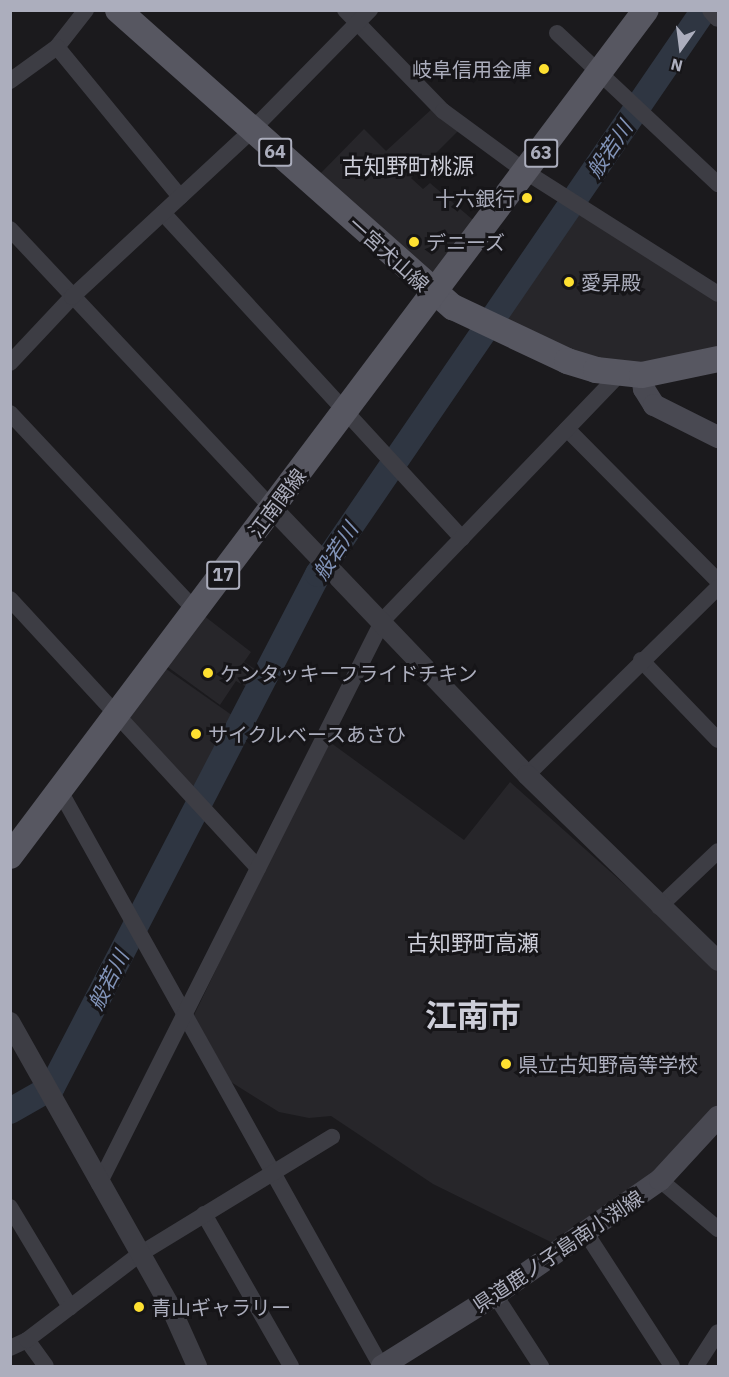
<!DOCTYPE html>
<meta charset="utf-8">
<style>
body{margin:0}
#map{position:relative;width:729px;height:1377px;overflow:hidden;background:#1b1a1d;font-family:"IBM Plex Sans","Noto Sans JP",sans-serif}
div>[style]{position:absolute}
.built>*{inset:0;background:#27262a}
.river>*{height:26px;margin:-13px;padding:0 13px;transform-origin:13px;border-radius:13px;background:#2f3642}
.minor>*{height:16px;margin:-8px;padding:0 8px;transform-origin:8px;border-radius:8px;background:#3d3d44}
.tertiary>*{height:20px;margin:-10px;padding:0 10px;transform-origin:10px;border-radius:10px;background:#3d3d44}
.secondary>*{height:22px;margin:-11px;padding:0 11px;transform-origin:11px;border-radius:11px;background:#494952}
.primary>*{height:26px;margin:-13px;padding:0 13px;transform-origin:13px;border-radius:13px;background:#575761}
.dots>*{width:16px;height:16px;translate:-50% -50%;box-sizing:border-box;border:3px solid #161518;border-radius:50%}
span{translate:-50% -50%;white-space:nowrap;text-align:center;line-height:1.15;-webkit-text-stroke:6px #161518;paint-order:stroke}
.shield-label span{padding:2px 4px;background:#161518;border:2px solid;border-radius:4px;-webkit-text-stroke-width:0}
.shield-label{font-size:18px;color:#acaebd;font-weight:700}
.poi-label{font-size:20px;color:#acaebd}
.right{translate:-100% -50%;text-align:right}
.left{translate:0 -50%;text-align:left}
.street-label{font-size:20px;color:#acaebd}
.water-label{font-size:21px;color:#8294b9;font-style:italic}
.quarter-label{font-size:22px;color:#cdced9}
.town-label{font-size:32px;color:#cdced9;font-weight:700}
.frame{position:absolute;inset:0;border:12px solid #acaebd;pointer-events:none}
.north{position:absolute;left:651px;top:18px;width:60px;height:60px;-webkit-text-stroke:4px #161518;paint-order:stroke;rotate:194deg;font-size:16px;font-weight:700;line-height:24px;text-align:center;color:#acaebd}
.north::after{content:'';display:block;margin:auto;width:21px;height:27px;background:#acaebd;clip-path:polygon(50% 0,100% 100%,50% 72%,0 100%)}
</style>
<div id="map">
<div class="built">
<div style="clip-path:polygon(434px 107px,461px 128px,411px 178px,423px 189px,430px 183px,479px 225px,433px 286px,316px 178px,364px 129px,386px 151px)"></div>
<div style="clip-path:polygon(575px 207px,718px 302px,718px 352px,621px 370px,493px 323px)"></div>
<div style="clip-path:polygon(203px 615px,251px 652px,244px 662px,261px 673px,252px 690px,236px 681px,220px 705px,165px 665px)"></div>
<div style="clip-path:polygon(162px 666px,236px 718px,196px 795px,124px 716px)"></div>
<div style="clip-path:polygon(327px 740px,464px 840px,510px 782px,718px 968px,718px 1106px,656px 1177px,559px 1246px,433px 1184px,331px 1116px,309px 1118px,279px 1112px,231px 1082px,194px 1015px)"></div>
</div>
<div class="river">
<div style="left:10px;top:1111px;width:48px;rotate:-29.7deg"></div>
<div style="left:52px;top:1087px;width:578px;rotate:-62.59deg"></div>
<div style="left:318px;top:574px;width:683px;rotate:-55.61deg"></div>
</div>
<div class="minor">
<div style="left:345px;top:10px;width:141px;rotate:45.9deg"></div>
<div style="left:443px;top:111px;width:103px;rotate:36.3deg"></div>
<div style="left:526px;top:172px;width:227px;rotate:32.4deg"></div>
<div style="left:557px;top:33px;width:221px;rotate:43.2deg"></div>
<div style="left:57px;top:47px;width:47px;rotate:-51.9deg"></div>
<div style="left:10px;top:81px;width:58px;rotate:-35.9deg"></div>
<div style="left:57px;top:47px;width:194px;rotate:50.6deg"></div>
<div style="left:163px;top:213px;width:442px;rotate:47.4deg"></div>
<div style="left:10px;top:229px;width:384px;rotate:46.8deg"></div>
<div style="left:10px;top:363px;width:91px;rotate:-46.8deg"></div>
<div style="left:72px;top:297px;width:244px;rotate:-42.8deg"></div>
<div style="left:251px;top:131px;width:170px;rotate:-45.5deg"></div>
<div style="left:10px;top:413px;width:272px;rotate:46.8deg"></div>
<div style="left:567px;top:429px;width:214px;rotate:45.2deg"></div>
<div style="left:10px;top:599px;width:366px;rotate:47.3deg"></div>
<div style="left:641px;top:660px;width:111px;rotate:46.1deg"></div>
<div style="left:527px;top:775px;width:268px;rotate:-44.5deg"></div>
<div style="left:60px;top:791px;width:659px;rotate:60.83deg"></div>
<div style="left:659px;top:907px;width:81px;rotate:-43.5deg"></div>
<div style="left:660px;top:1180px;width:76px;rotate:40.2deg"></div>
<div style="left:99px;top:1184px;width:631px;rotate:-63.27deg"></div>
<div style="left:383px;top:620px;width:342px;rotate:-46.1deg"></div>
<div style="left:10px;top:1207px;width:117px;rotate:59deg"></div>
<div style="left:204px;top:1214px;width:175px;rotate:60.2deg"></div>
<div style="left:586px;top:1233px;width:158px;rotate:57.1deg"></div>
<div style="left:495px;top:1295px;width:85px;rotate:57.1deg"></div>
<div style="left:27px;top:1340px;width:32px;rotate:54deg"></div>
<div style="left:10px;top:1348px;width:19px;rotate:-25deg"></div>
<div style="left:27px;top:1340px;width:142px;rotate:-37.3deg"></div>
<div style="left:140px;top:1254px;width:225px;rotate:-31.4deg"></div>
<div style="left:696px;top:1366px;width:40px;rotate:-57.1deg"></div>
</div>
<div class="tertiary">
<div style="left:712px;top:10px;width:9px;rotate:49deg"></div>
<div style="left:273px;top:509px;width:368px;rotate:46.3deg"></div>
<div style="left:527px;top:775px;width:267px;rotate:44.2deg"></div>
<div style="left:10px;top:1022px;width:328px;rotate:60.6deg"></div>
<div style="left:171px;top:1308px;width:64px;rotate:65.9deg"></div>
</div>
<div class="secondary">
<div style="left:642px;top:375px;width:14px;rotate:82deg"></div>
<div style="left:644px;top:389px;width:19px;rotate:58deg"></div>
<div style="left:654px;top:405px;width:72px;rotate:26.6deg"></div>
<div style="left:382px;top:1366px;width:133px;rotate:-32.1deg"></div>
<div style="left:495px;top:1295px;width:201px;rotate:-34.9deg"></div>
<div style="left:660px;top:1180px;width:86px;rotate:-47.4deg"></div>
</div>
<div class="primary">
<div style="left:118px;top:10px;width:448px;rotate:41.6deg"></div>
<div style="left:453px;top:307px;width:126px;rotate:25.3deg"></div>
<div style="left:567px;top:361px;width:30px;rotate:17deg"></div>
<div style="left:596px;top:370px;width:46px;rotate:6.2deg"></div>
<div style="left:642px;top:375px;width:78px;rotate:-11.9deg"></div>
<div style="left:10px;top:856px;width:1058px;rotate:-53.07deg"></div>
</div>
<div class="dots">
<div style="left:544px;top:69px;background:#fee031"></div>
<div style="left:527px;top:198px;background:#fee031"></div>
<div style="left:414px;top:242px;background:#fee031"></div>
<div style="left:569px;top:282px;background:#fee031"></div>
<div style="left:208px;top:673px;background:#fee031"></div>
<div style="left:196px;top:734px;background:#fee031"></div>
<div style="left:506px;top:1064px;background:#fee031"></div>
<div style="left:139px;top:1307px;background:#fee031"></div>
</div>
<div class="shield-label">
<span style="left:275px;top:152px">64</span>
<span style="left:541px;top:153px">63</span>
<span style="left:223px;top:575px">17</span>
</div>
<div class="poi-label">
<span class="right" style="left:532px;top:69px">岐阜信用金庫</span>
<span class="right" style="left:515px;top:198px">十六銀行</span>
<span class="left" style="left:426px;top:242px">デニーズ</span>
<span class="left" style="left:581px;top:282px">愛昇殿</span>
<span class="left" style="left:220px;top:673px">ケンタッキーフライドチキン</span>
<span class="left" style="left:208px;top:734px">サイクルベースあさひ</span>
<span class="left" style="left:518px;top:1064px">県立古知野高等学校</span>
<span class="left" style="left:151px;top:1307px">青山ギャラリー</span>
</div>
<div class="street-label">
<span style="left:389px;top:254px;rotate:42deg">一宮犬山線</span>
<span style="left:277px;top:503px;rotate:-53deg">江南関線</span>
<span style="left:558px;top:1251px;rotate:-34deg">県道鹿ノ子島南小渕線</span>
</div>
<div class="water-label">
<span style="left:609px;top:149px;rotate:-56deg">般若川</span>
<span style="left:335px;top:551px;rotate:-57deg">般若川</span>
<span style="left:108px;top:980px;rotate:-63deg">般若川</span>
</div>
<div class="quarter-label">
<span style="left:408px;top:166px">古知野町桃源</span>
<span style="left:473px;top:943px">古知野町高瀬</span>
</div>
<div class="town-label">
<span style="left:473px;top:1015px">江南市</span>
</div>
<div class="frame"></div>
<div class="north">N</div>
</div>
